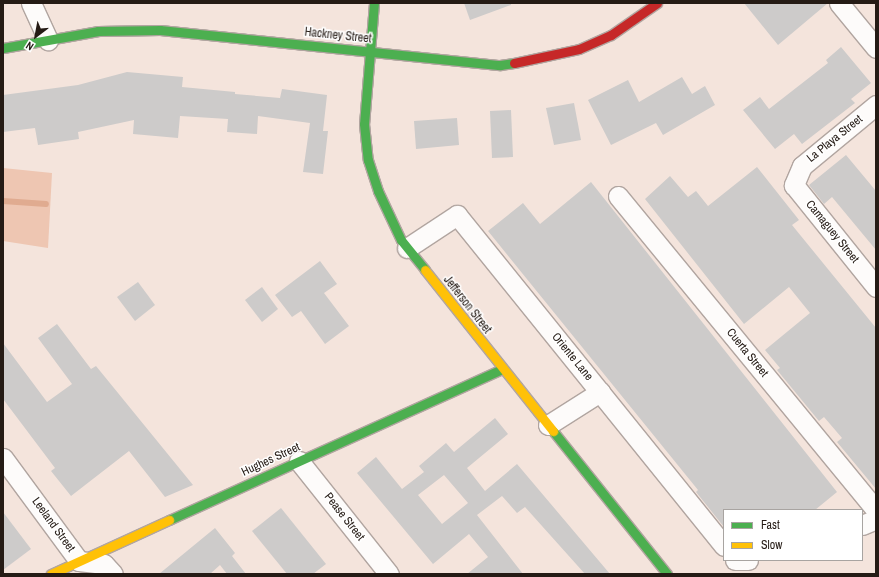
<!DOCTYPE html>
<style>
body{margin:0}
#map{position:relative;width:879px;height:577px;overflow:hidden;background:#f4e4dc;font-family:"Archivo Narrow",sans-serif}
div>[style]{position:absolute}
.green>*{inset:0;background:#eec6b2}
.stream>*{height:5.5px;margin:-2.75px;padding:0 2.75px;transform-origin:2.75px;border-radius:2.75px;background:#e0ab90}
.building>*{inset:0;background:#cdcbca}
.roads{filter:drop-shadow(1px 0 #b1a5a0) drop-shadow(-1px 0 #b1a5a0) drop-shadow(0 1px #b1a5a0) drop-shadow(0 -1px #b1a5a0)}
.street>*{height:19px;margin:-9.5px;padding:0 9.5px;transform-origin:9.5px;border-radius:9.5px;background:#fdfbfa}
.fast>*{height:9px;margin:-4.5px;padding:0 4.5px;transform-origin:4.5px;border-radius:4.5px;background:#4caf50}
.slow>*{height:9px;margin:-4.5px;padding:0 4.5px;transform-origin:4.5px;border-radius:4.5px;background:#ffc107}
.jam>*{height:9px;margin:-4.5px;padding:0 4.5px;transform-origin:4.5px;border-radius:4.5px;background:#c62828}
span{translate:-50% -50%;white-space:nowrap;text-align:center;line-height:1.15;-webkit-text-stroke:3px #fff;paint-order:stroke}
.street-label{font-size:12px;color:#251b15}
.frame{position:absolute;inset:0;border:4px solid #251b15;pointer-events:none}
.legend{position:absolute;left:723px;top:509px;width:140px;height:52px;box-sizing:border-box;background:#fff;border:1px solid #a8a4a1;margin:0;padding:5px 7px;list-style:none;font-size:12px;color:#251b15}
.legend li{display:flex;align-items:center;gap:8px;height:20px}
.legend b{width:20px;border:1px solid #a8a4a1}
.north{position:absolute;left:16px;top:16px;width:40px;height:40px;-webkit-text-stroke:3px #fff;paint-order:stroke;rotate:212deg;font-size:11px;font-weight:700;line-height:16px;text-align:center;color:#251b15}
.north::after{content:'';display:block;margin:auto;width:14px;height:18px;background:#251b15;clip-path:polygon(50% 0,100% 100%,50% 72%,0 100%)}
</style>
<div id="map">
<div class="green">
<div style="clip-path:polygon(3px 168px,52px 173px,48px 248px,3px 241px)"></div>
</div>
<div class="stream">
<div style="left:3px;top:201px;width:43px;rotate:4deg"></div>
</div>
<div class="building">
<div style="clip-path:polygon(464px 3px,511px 3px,511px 5px,470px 20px)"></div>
<div style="clip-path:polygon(744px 3px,828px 3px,778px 45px)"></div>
<div style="clip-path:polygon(841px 47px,871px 83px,851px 99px,855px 103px,802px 144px,794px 134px,775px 149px,743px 110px,760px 97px,769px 109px,828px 63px,826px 60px)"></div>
<div style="clip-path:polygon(127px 72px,183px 77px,182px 87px,235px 92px,235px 94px,280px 98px,282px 89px,327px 95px,323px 131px,328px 131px,323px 174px,303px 172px,310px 123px,258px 116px,257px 134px,227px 132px,228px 119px,180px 116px,178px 138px,133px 134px,134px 120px,78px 132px,79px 139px,38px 145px,35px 128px,3px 132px,3px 95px,78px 85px)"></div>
<div style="clip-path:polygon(682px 77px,692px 94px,705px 86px,715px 105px,663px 135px,656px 123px,611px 145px,588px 100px,628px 80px,639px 102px)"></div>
<div style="clip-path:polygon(574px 103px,581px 140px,554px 145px,546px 108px)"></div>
<div style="clip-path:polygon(511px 110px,513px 157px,492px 158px,490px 111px)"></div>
<div style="clip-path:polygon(457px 118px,459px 145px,416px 149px,414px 121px)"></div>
<div style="clip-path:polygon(846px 155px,876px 191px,876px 250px,832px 197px,824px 204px,809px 185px)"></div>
<div style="clip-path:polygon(757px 167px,799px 220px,792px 225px,876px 328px,876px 489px,837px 442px,842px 438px,824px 417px,819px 421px,777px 370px,780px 368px,765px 350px,810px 313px,789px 287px,744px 324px,645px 199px,670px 176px,688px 197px,696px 191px,708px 206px)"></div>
<div style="clip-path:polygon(591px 182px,837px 492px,815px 510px,724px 510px,724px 527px,696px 492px,698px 490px,488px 231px,523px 203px,540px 224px)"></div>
<div style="clip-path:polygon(320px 261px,337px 284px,324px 293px,349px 326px,325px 344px,301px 311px,292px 317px,275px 295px)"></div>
<div style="clip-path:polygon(138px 282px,155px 305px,135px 321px,117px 297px)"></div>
<div style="clip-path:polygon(262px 287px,278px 309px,262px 322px,245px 300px)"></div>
<div style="clip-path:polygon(57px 324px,91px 369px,96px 366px,193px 485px,165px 497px,129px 451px,71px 496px,51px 471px,55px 468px,3px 399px,3px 343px,47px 402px,72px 384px,38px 338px)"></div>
<div style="clip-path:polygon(evenodd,495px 418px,508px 434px,467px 468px,485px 491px,517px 464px,610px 574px,585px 574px,525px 507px,517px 513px,502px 496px,477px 515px,523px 574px,467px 574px,488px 557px,469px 534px,433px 564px,357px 473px,376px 457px,402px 489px,424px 472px,419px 466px,446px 443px,454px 452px,495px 418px,444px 475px,468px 503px,442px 524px,418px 495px,444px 475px)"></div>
<div style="clip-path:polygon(281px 508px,326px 564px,313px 574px,287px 574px,252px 531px)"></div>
<div style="clip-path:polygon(3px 512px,31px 549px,3px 570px)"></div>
<div style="clip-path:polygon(215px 528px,235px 553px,232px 556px,246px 574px,227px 574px,220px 565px,210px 574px,159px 574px)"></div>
</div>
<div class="roads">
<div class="street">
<div style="left:31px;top:3px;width:41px;rotate:65.3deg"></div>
<div style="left:839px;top:3px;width:58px;rotate:50.6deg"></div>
<div style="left:876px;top:105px;width:96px;rotate:140.5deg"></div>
<div style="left:802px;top:166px;width:21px;rotate:113deg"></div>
<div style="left:794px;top:185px;width:131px;rotate:51.2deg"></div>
<div style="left:618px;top:196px;width:406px;rotate:50.6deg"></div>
<div style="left:407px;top:248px;width:60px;rotate:-33.4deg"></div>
<div style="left:457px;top:215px;width:425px;rotate:51.1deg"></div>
<div style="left:548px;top:425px;width:62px;rotate:-32.4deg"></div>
<div style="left:3px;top:458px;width:128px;rotate:53.6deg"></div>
<div style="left:79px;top:561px;width:25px;rotate:7deg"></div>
<div style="left:104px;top:564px;width:13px;rotate:48deg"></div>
<div style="left:299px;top:461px;width:144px;rotate:51.5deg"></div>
<div style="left:862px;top:525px;width:15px;rotate:-23deg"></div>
<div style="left:735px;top:560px;width:13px"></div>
</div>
<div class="fast">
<div style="left:374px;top:3px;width:121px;rotate:94.7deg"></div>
<div style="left:364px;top:124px;width:36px;rotate:84deg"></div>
<div style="left:368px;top:160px;width:33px;rotate:72deg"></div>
<div style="left:378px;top:191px;width:54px;rotate:64.9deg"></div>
<div style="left:401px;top:240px;width:38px;rotate:51deg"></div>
<div style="left:3px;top:48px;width:97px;rotate:-10.1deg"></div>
<div style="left:98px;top:31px;width:62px;rotate:-0.9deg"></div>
<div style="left:160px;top:30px;width:342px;rotate:5.9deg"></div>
<div style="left:500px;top:65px;width:14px;rotate:-8deg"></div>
<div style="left:553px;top:431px;width:183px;rotate:51.4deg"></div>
<div style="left:169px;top:520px;width:366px;rotate:-24.4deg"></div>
</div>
<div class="slow">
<div style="left:425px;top:270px;width:206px;rotate:51.5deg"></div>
<div style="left:51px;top:574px;width:130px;rotate:-24.6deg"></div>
</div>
<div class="jam">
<div style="left:514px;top:63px;width:66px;rotate:-12.2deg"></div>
<div style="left:579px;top:49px;width:35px;rotate:-24deg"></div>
<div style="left:611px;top:35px;width:56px;rotate:-34.8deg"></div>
</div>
</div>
<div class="street-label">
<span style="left:338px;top:36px;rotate:6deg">Hackney Street</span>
<span style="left:835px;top:139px;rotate:-39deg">La Playa Street</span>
<span style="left:832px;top:232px;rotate:51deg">Camaguey Street</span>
<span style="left:467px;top:305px;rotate:52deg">Jefferson Street</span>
<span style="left:747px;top:353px;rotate:51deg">Cuerta Street</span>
<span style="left:572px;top:357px;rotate:51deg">Oriente Lane</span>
<span style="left:271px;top:460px;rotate:-25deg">Hughes Street</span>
<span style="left:344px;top:517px;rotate:52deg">Pease Street</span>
<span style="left:53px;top:525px;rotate:54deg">Leeland Street</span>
</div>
<div class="frame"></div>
<ul class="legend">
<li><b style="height:5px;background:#4caf50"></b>Fast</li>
<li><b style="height:5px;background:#ffc107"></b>Slow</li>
</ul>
<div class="north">N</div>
</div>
